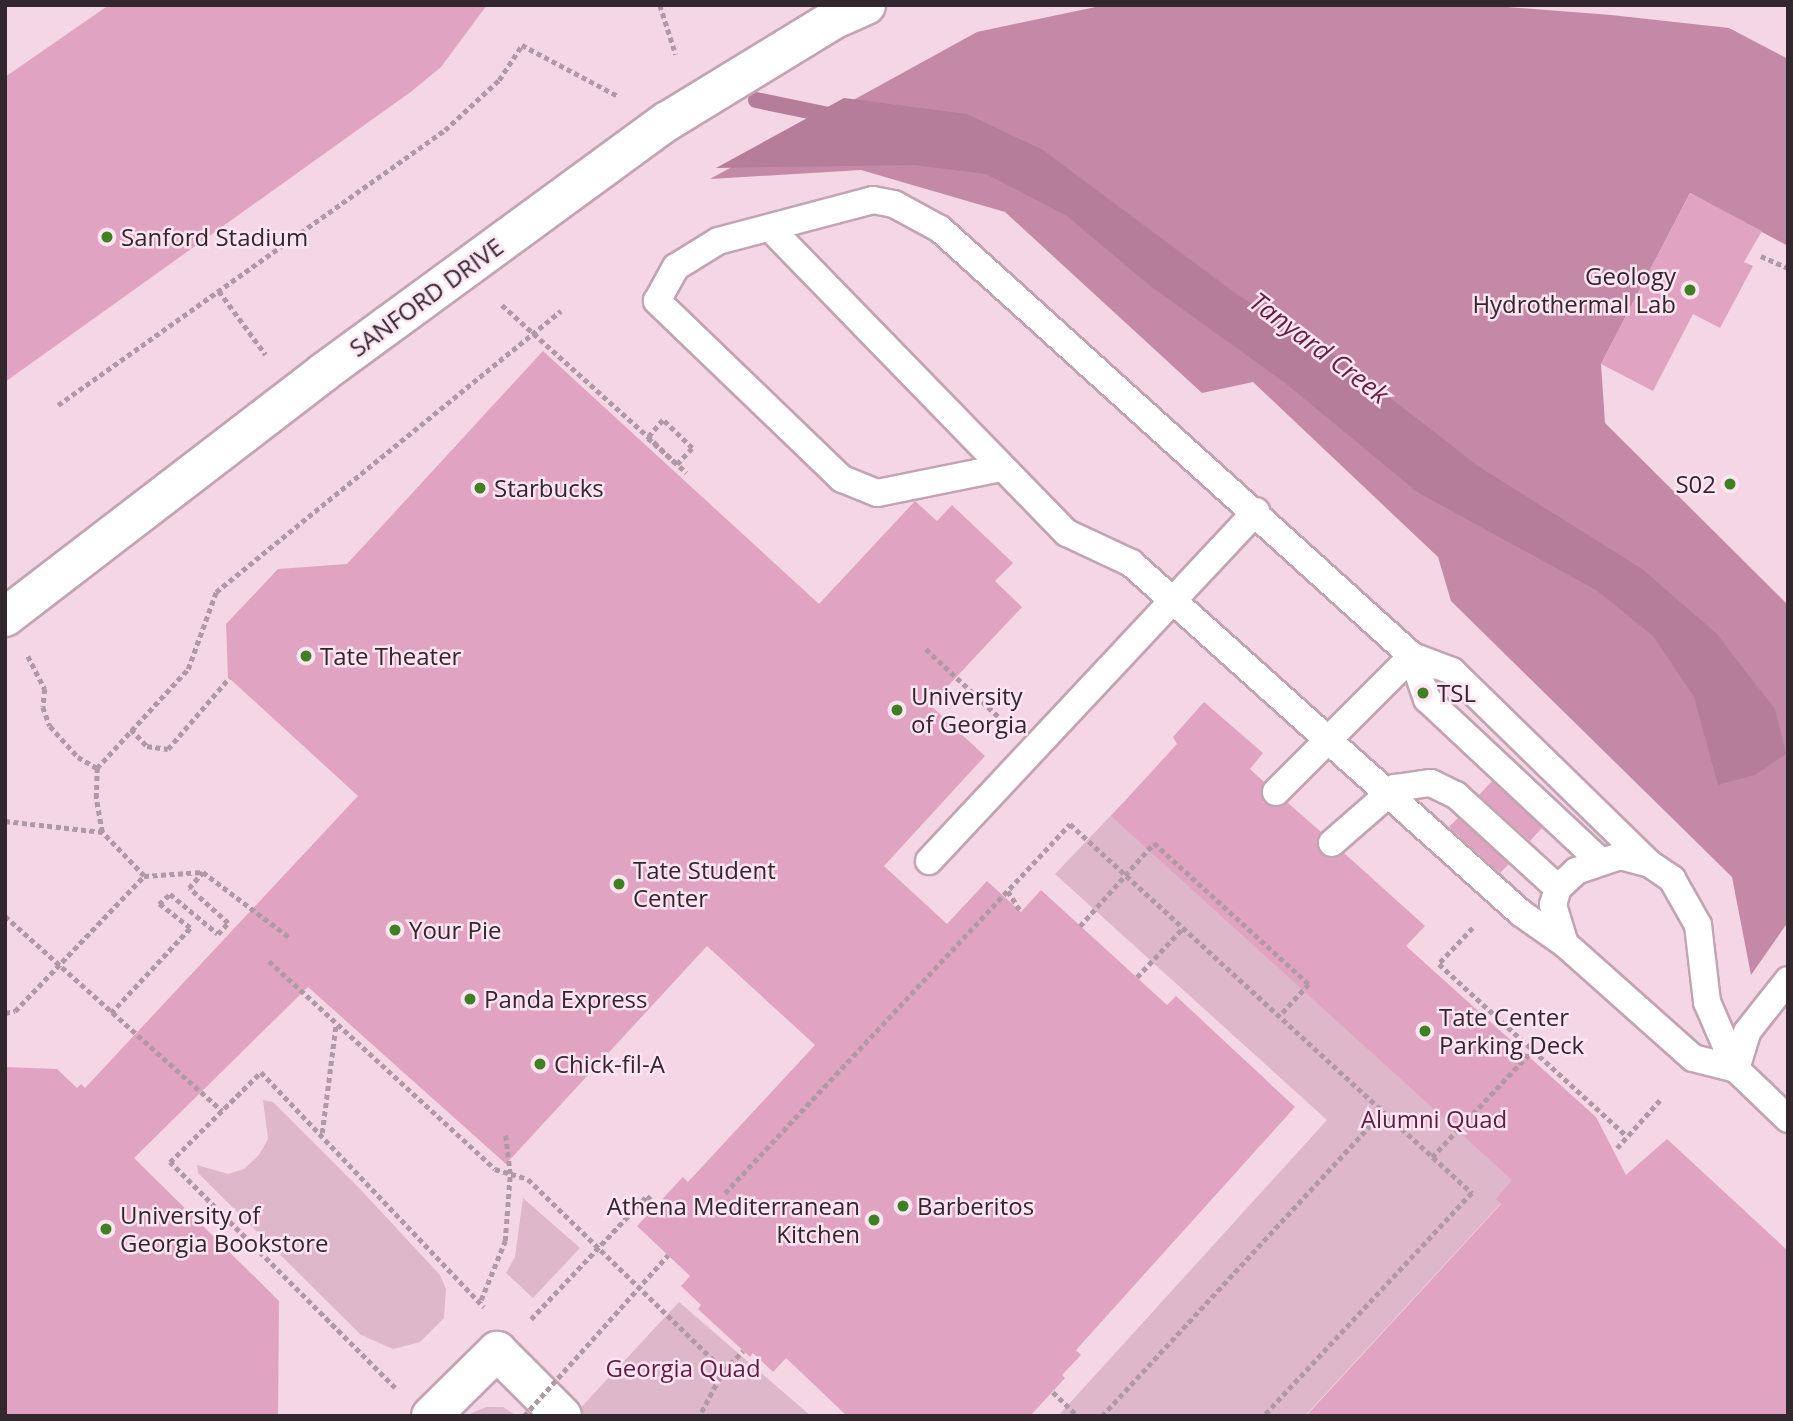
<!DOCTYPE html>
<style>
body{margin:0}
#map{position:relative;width:1793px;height:1421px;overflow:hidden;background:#f5d6e4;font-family:"Open Sans",sans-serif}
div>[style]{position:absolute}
.green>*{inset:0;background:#deb7ca}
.forest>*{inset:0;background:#c389a6}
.water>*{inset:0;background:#b67d9a}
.stream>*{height:16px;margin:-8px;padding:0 8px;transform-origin:8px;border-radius:8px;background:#b67d9a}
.building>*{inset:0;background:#e0a4c2}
.path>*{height:4.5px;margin-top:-2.25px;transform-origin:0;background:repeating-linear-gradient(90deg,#b199a4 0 5px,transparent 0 8.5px)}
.roads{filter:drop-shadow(2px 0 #c2a4b2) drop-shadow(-2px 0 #c2a4b2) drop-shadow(0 2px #c2a4b2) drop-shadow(0 -2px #c2a4b2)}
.lane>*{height:26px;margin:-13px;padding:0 13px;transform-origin:13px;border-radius:13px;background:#fff}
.street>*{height:38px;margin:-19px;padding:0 19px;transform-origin:19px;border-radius:19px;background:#fff}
.path-bridge>*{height:4.5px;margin-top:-2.25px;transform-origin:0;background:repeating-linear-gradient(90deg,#b199a4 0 5px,transparent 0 8.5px)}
.dots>*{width:19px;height:19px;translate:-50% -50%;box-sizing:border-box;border:4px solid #fee5f1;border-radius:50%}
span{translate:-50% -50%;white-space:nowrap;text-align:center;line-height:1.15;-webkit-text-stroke:5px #fee5f1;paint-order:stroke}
.poi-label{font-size:24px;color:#32272c}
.left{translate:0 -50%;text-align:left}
.right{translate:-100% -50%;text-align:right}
.street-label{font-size:24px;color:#32272c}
.park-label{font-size:24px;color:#611c45}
.water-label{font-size:26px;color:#631d46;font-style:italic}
.frame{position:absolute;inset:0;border:7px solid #32272c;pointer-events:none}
</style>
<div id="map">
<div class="green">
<div style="clip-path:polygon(1184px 739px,1584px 1113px,1305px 1416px,1058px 1416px,1327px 1120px,1055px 874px)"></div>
<div style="clip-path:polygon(263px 1100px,273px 1102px,361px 1190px,440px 1275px,446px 1289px,444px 1318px,420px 1342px,393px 1349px,361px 1335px,198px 1173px,197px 1165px,228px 1174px,244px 1169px,259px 1155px,268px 1139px)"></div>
<div style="clip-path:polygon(523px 1198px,580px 1248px,533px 1298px,506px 1273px,515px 1257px)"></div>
<div style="clip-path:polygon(679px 1302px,811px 1416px,573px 1416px)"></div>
<div style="clip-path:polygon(486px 1407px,503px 1407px,517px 1416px,465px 1416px)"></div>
</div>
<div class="forest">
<div style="clip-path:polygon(1105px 5px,1482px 5px,1611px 15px,1729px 28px,1788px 59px,1788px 246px,1690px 193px,1601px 364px,1605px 423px,1788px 605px,1788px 922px,1751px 975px,1732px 877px,1451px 601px,1438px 557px,1253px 382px,1202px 393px,1005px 212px,861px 170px,710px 179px,977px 32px)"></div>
</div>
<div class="water">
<div style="clip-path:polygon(844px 98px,967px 114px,1043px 150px,1235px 293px,1339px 358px,1478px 466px,1642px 569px,1716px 633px,1775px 709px,1786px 754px,1755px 775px,1718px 785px,1694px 697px,1653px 636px,1596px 590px,1417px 492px,1284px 382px,1149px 285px,1067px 216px,986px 174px,914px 165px,716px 168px)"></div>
</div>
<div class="stream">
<div style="left:756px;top:100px;width:84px;rotate:11.7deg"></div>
</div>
<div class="building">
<div style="clip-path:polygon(109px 5px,487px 5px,441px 67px,412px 91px,5px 382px,5px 77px)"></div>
<div style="clip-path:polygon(1690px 193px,1762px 231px,1744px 262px,1753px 266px,1720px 328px,1693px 314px,1653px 391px,1601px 364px)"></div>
<div style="clip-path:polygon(543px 351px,819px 604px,915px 501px,937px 521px,952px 505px,1013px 563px,995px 581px,1022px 607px,930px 705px,985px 756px,884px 866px,947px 924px,987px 881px,1021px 912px,1041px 890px,1167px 1005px,1176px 996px,1295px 1107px,1076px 1350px,1081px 1355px,1062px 1375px,1065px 1378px,1030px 1416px,847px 1416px,786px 1358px,773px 1372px,753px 1353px,750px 1357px,698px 1309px,701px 1305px,681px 1286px,690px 1276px,637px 1226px,683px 1177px,688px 1182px,815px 1045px,707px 946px,506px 1164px,308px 987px,134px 1158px,279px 1301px,278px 1416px,5px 1416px,5px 1067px,57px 1069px,77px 1088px,81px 1084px,85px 1088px,358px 796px,228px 677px,226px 624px,278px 569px,347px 564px)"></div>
<div style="clip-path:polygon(1204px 702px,1263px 753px,1250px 769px,1264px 782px,1261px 795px,1264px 803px,1279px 807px,1288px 803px,1321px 832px,1317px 845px,1321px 854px,1334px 858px,1344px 853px,1425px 926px,1406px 946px,1596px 1117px,1626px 1175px,1667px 1139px,1788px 1251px,1788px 1416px,1306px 1416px,1501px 1204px,1496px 1199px,1512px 1180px,1111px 816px,1177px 744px,1173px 737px)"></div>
<div style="clip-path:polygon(1492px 781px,1542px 828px,1530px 841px,1479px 795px)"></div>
<div style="clip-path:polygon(1458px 818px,1509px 864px,1500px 873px,1449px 827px)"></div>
</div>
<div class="path">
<div style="left:660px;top:5px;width:52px;rotate:72.3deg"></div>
<div style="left:1761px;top:256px;width:30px;rotate:24deg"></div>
<div style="left:219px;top:291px;width:79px;rotate:53.7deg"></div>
<div style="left:58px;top:405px;width:475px;rotate:-35.4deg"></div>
<div style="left:445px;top:130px;width:74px;rotate:-42.8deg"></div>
<div style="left:499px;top:80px;width:42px;rotate:-56.7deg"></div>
<div style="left:522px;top:45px;width:109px;rotate:28deg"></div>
<div style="left:654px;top:442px;width:32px;rotate:44deg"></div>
<div style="left:677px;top:464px;width:22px;rotate:-47deg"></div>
<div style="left:692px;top:448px;width:40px;rotate:-136deg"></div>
<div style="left:663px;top:420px;width:23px;rotate:130deg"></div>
<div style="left:648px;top:438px;width:52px;rotate:41.9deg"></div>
<div style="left:926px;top:649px;width:100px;rotate:43deg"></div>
<div style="left:28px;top:656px;width:37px;rotate:63deg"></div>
<div style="left:45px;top:689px;width:18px;rotate:96deg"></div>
<div style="left:43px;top:707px;width:20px;rotate:70deg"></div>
<div style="left:50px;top:726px;width:42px;rotate:47.9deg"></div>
<div style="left:78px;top:757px;width:22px;rotate:30deg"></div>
<div style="left:131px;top:729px;width:23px;rotate:47deg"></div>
<div style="left:147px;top:746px;width:21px;rotate:8deg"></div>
<div style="left:168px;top:749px;width:94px;rotate:-49.3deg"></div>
<div style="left:5px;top:821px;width:98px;rotate:6.5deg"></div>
<div style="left:144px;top:876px;width:61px;rotate:-133.7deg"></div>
<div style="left:102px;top:832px;width:35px;rotate:-100deg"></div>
<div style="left:96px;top:798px;width:30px;rotate:-88deg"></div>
<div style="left:97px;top:768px;width:134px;rotate:-47.4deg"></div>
<div style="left:188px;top:669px;width:82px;rotate:-70deg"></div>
<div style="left:216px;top:592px;width:445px;rotate:-39.2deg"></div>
<div style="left:1008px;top:891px;width:25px;rotate:58deg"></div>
<div style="left:5px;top:916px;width:292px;rotate:41.9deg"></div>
<div style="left:1080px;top:926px;width:111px;rotate:-48.3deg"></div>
<div style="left:1154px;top:843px;width:210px;rotate:42.3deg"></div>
<div style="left:1309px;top:984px;width:43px;rotate:132.2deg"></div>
<div style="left:1473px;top:928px;width:50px;rotate:133.4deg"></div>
<div style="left:1439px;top:964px;width:255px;rotate:42.5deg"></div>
<div style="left:269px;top:961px;width:307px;rotate:42.6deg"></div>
<div style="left:495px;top:1169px;width:34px;rotate:17deg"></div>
<div style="left:528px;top:1179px;width:274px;rotate:44.3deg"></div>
<div style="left:724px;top:1370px;width:52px;rotate:117.6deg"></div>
<div style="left:1137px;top:977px;width:67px;rotate:-46.8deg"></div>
<div style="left:5px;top:1013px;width:10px;rotate:-11deg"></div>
<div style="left:15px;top:1011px;width:187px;rotate:-46.3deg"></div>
<div style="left:144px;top:876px;width:59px;rotate:-3.9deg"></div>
<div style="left:203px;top:872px;width:108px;rotate:37.1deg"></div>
<div style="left:111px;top:1013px;width:116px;rotate:-47.1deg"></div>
<div style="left:190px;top:928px;width:39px;rotate:-142deg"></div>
<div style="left:159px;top:904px;width:15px;rotate:-42deg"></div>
<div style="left:170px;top:894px;width:62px;rotate:39.8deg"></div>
<div style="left:218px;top:934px;width:15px;rotate:-48deg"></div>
<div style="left:228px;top:923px;width:52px;rotate:-138.1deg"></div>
<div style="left:189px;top:888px;width:21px;rotate:-49deg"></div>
<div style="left:322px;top:1133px;width:110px;rotate:-82.7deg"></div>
<div style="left:1617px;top:1148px;width:64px;rotate:-48.1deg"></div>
<div style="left:1432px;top:1157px;width:147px;rotate:-46.7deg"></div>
<div style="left:725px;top:1193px;width:505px;rotate:-46.93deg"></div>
<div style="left:1070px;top:824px;width:546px;rotate:42.55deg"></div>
<div style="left:1472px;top:1193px;width:305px;rotate:133deg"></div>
<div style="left:481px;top:1300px;width:64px;rotate:-67.9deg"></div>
<div style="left:505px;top:1241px;width:67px;rotate:-85.7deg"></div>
<div style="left:510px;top:1174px;width:42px;rotate:-96.8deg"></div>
<div style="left:531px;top:1319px;width:169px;rotate:-46.7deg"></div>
<div style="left:647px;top:1196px;width:13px;rotate:42deg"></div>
<div style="left:724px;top:1370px;width:27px;rotate:-45deg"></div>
<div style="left:395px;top:1388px;width:319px;rotate:-134.9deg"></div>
<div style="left:170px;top:1162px;width:128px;rotate:-44.7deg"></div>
<div style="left:261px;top:1072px;width:324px;rotate:46.5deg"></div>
<div style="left:1053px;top:1392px;width:35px;rotate:44deg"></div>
<div style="left:1102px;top:1416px;width:415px;rotate:-47.3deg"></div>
</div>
<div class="roads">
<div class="lane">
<div style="left:771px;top:229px;width:424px;rotate:45.8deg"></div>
<div style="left:1067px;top:533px;width:71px;rotate:25.1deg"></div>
<div style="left:1131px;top:563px;width:524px;rotate:41.91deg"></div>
<div style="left:1521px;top:913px;width:54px;rotate:35.2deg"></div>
<div style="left:1001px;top:468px;width:126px;rotate:168.6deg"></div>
<div style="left:877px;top:493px;width:38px;rotate:-158deg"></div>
<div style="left:842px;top:479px;width:257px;rotate:-136.1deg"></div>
<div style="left:657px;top:301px;width:39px;rotate:-61deg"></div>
<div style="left:676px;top:267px;width:49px;rotate:-31.8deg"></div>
<div style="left:718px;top:241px;width:160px;rotate:-14.8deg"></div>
<div style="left:873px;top:200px;width:21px;rotate:11deg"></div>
<div style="left:894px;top:204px;width:52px;rotate:28.5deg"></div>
<div style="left:940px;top:229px;width:636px;rotate:42.13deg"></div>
<div style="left:1412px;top:656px;width:46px;rotate:70.8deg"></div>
<div style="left:1427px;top:699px;width:237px;rotate:43.1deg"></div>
<div style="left:1276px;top:792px;width:192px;rotate:-45deg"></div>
<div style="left:1412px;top:656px;width:43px;rotate:20.6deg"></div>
<div style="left:1452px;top:671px;width:274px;rotate:44.3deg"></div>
<div style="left:1332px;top:843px;width:84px;rotate:-41.1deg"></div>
<div style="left:1395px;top:788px;width:36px;rotate:-8deg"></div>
<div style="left:1431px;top:783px;width:28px;rotate:26deg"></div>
<div style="left:1456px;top:795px;width:138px;rotate:42.4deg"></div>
<div style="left:929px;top:861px;width:479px;rotate:-46.9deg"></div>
<div style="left:1736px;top:1069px;width:44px;rotate:-165.7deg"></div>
<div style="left:1693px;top:1058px;width:171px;rotate:-138.3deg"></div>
<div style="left:1565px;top:944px;width:41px;rotate:-107.1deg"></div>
<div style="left:1553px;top:905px;width:18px;rotate:-74deg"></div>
<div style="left:1558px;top:888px;width:25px;rotate:-43deg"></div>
<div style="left:1576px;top:871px;width:46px;rotate:-18.8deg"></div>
<div style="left:1620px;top:856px;width:31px;rotate:15deg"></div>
<div style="left:1650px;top:864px;width:27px;rotate:34deg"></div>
<div style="left:1672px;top:879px;width:53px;rotate:60.5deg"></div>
<div style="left:1698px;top:925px;width:78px;rotate:83.3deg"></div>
<div style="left:1707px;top:1002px;width:73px;rotate:66.6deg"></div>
<div style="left:1736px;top:1069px;width:72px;rotate:43.9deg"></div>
<div style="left:1736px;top:1069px;width:39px;rotate:-73deg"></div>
<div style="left:1747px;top:1032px;width:66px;rotate:-51.7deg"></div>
</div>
<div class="street">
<div style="left:5px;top:617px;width:402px;rotate:-37.5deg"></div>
<div style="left:324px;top:372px;width:424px;rotate:-36.2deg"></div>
<div style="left:666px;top:122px;width:198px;rotate:-31.4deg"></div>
<div style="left:835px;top:19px;width:34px;rotate:-24deg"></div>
<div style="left:431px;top:1416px;width:93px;rotate:-44.6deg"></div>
<div style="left:497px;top:1351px;width:92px;rotate:45deg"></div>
</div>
</div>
<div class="path-bridge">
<div style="left:502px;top:305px;width:205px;rotate:42deg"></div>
<div style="left:524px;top:1416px;width:216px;rotate:-48.2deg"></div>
</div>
<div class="dots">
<div style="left:107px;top:237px;background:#3e8122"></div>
<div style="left:1690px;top:290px;background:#3e8122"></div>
<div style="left:1730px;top:484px;background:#3e8122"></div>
<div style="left:480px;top:488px;background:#3e8122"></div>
<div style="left:306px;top:656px;background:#3e8122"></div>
<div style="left:1423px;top:693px;background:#3e8122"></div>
<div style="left:897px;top:710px;background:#3e8122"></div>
<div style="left:619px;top:884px;background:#3e8122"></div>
<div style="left:395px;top:930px;background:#3e8122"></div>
<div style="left:470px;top:999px;background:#3e8122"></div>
<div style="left:1425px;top:1031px;background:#3e8122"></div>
<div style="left:540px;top:1064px;background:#3e8122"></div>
<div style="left:903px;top:1206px;background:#3e8122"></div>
<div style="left:874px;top:1220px;background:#3e8122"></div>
<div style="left:106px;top:1229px;background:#3e8122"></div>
</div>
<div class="poi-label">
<span class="left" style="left:121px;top:237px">Sanford Stadium</span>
<span class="right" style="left:1676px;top:290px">Geology<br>Hydrothermal Lab</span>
<span class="right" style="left:1716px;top:484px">S02</span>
<span class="left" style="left:494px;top:488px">Starbucks</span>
<span class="left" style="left:320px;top:656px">Tate Theater</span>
<span class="left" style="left:1437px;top:693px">TSL</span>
<span class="left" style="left:911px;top:710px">University<br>of Georgia</span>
<span class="left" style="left:633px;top:884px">Tate Student<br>Center</span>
<span class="left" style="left:409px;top:930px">Your Pie</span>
<span class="left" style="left:484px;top:999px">Panda Express</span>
<span class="left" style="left:1439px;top:1031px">Tate Center<br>Parking Deck</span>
<span class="left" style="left:554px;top:1064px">Chick-fil-A</span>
<span class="right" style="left:860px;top:1220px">Athena Mediterranean<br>Kitchen</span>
<span class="left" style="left:917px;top:1206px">Barberitos</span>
<span class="left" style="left:120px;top:1229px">University of<br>Georgia Bookstore</span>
</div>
<div class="street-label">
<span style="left:426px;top:297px;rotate:-36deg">SANFORD DRIVE</span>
</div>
<div class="park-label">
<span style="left:1434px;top:1119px">Alumni Quad</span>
<span style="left:683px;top:1368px">Georgia Quad</span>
</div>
<div class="water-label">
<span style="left:1319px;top:348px;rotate:37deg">Tanyard Creek</span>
</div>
<div class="frame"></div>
</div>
